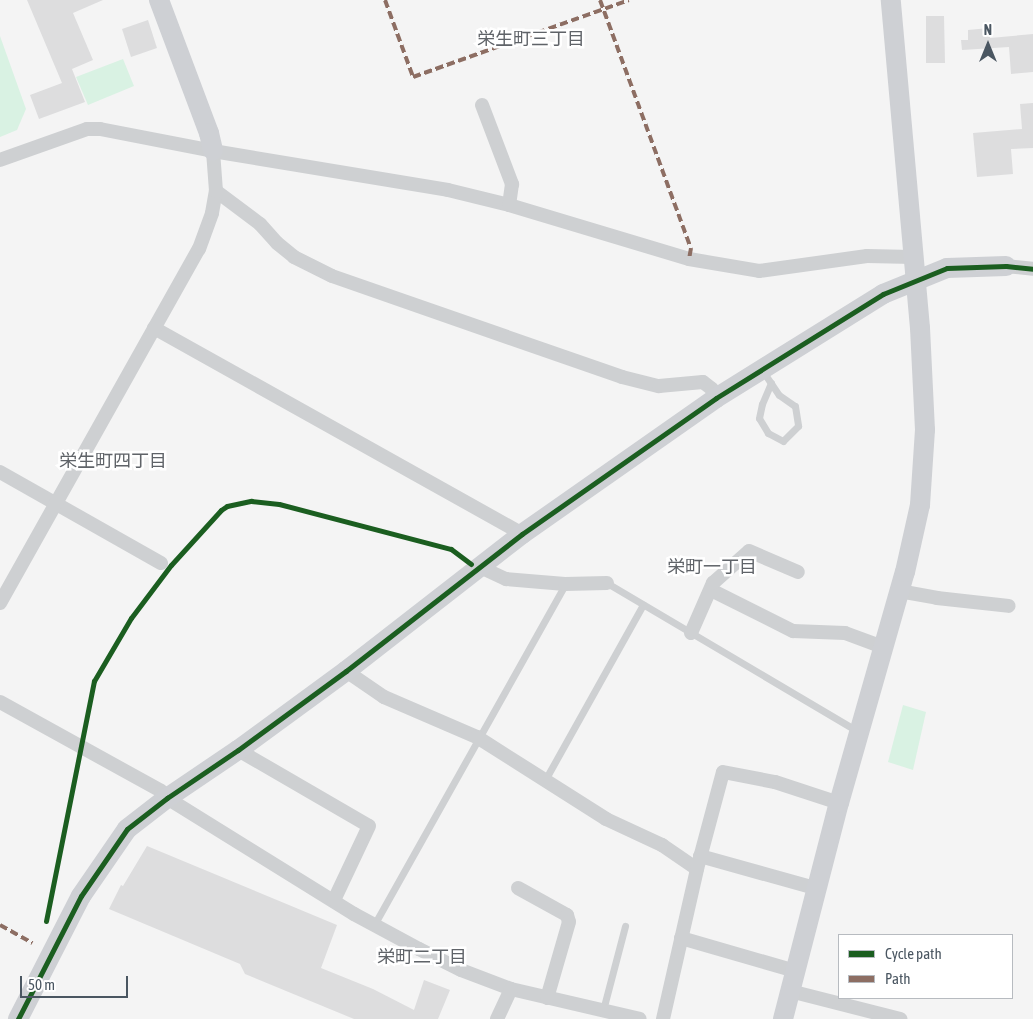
<!DOCTYPE html>
<meta charset="utf-8">
<style>
body{margin:0}
#map{position:relative;width:1033px;height:1019px;overflow:hidden;background:#f4f4f4;font-family:"Asap Condensed","Noto Sans JP",sans-serif}
div>[style]{position:absolute}
.green>*{inset:0;background:#d9f2e3}
.building>*{inset:0;background:#ddddde}
.lane>*{height:7px;margin:-3.5px;padding:0 3.5px;transform-origin:3.5px;border-radius:3.5px;background:#ced0d2}
.street>*{height:14px;margin:-7px;padding:0 7px;transform-origin:7px;border-radius:7px;background:#ced0d2}
.secondary>*{height:20px;margin:-10px;padding:0 10px;transform-origin:10px;border-radius:10px;background:#ced0d4}
.quiet>*{height:4px;margin-top:-2px;transform-origin:0;background:repeating-linear-gradient(90deg,#8d6e63 0 8px,transparent 0 12px)}
.cycleway>*{height:5px;margin:-2.5px;padding:0 2.5px;transform-origin:2.5px;border-radius:2.5px;background:#1b5e20}
span{translate:-50% -50%;white-space:nowrap;text-align:center;line-height:1.15;-webkit-text-stroke:5px #fff;paint-order:stroke}
.neighbourhood-label{font-size:18px;color:#5f6368}
.legend{position:absolute;left:838px;top:934px;width:175px;height:65px;box-sizing:border-box;background:#fff;border:1px solid #b7bbc0;margin:0;padding:6px 9px;list-style:none;font-size:15px;color:#4a5661}
.legend li{display:flex;align-items:center;gap:10px;height:25px}
.legend b{width:25px;border:1px solid #b7bbc0}
.north{position:absolute;left:963px;top:20px;width:50px;height:50px;-webkit-text-stroke:4px #fff;paint-order:stroke;rotate:0deg;font-size:14px;font-weight:700;line-height:20px;text-align:center;color:#4a5661}
.north::after{content:'';display:block;margin:auto;width:18px;height:22px;background:#4a5661;clip-path:polygon(50% 0,100% 100%,50% 72%,0 100%)}
.scale{position:absolute;left:20px;top:976px;width:108px;height:22px;box-sizing:border-box;border:2px solid #4a5661;border-top:0;padding-left:6px;font-size:15px;line-height:18px;white-space:nowrap;color:#4a5661;-webkit-text-stroke:4px #fff;paint-order:stroke}
</style>
<div id="map">
<div class="green">
<div style="clip-path:polygon(0 36px,26px 109px,17px 130px,0 137px)"></div>
<div style="clip-path:polygon(123px 59px,134px 86px,88px 105px,76px 77px)"></div>
<div style="clip-path:polygon(903px 705px,926px 712px,913px 770px,888px 762px)"></div>
</div>
<div class="building">
<div style="clip-path:polygon(27px 0,103px 0,73px 13px,93px 60px,72px 69px,85px 102px,39px 119px,30px 95px,62px 83px)"></div>
<div style="clip-path:polygon(926px 16px,944px 16px,945px 63px,926px 63px)"></div>
<div style="clip-path:polygon(148px 20px,157px 48px,131px 57px,122px 29px)"></div>
<div style="clip-path:polygon(989px 28px,990px 38px,1033px 34px,1033px 72px,1011px 74px,1009px 47px,962px 50px,961px 40px,968px 40px,968px 30px)"></div>
<div style="clip-path:polygon(1033px 103px,1033px 148px,1011px 149px,1013px 174px,977px 177px,973px 133px,1022px 129px,1020px 104px)"></div>
<div style="clip-path:polygon(147px 846px,337px 925px,321px 968px,373px 989px,414px 1010px,424px 980px,450px 990px,438px 1019px,354px 1019px,245px 974px,240px 964px,109px 909px,121px 885px,123px 886px)"></div>
</div>
<div class="lane">
<div style="left:762px;top:370px;width:30px;rotate:56deg"></div>
<div style="left:779px;top:395px;width:19px;rotate:35deg"></div>
<div style="left:795px;top:406px;width:20px;rotate:81deg"></div>
<div style="left:798px;top:426px;width:21px;rotate:135deg"></div>
<div style="left:783px;top:441px;width:17px;rotate:-152deg"></div>
<div style="left:768px;top:433px;width:17px;rotate:-121deg"></div>
<div style="left:759px;top:418px;width:14px;rotate:-78deg"></div>
<div style="left:762px;top:404px;width:23px;rotate:-67deg"></div>
<div style="left:607px;top:583px;width:291px;rotate:30.6deg"></div>
<div style="left:545px;top:780px;width:201px;rotate:-60.8deg"></div>
<div style="left:374px;top:925px;width:391px;rotate:-60.7deg"></div>
<div style="left:603px;top:1010px;width:87px;rotate:-75.3deg"></div>
</div>
<div class="street">
<div style="left:482px;top:105px;width:85px;rotate:69.2deg"></div>
<div style="left:512px;top:184px;width:21px;rotate:98deg"></div>
<div style="left:0;top:160px;width:92px;rotate:-19.6deg"></div>
<div style="left:87px;top:129px;width:13px"></div>
<div style="left:100px;top:129px;width:115px;rotate:11deg"></div>
<div style="left:213px;top:151px;width:238px;rotate:9.4deg"></div>
<div style="left:448px;top:190px;width:63px;rotate:13.8deg"></div>
<div style="left:509px;top:205px;width:188px;rotate:16.7deg"></div>
<div style="left:689px;top:259px;width:71px;rotate:9.7deg"></div>
<div style="left:759px;top:271px;width:109px;rotate:-7.9deg"></div>
<div style="left:867px;top:256px;width:46px;rotate:1.2deg"></div>
<div style="left:216px;top:191px;width:55px;rotate:36.9deg"></div>
<div style="left:260px;top:224px;width:25px;rotate:48deg"></div>
<div style="left:277px;top:243px;width:22px;rotate:39deg"></div>
<div style="left:294px;top:257px;width:42px;rotate:26.6deg"></div>
<div style="left:332px;top:276px;width:307px;rotate:19.2deg"></div>
<div style="left:622px;top:377px;width:38px;rotate:14deg"></div>
<div style="left:659px;top:386px;width:44px;rotate:-5.2deg"></div>
<div style="left:703px;top:382px;width:11px;rotate:38deg"></div>
<div style="left:712px;top:389px;width:10px;rotate:66deg"></div>
<div style="left:1006px;top:266px;width:27px;rotate:6deg"></div>
<div style="left:154px;top:328px;width:422px;rotate:29.2deg"></div>
<div style="left:0;top:472px;width:185px;rotate:29.5deg"></div>
<div style="left:480px;top:567px;width:29px;rotate:25deg"></div>
<div style="left:506px;top:579px;width:59px;rotate:4.8deg"></div>
<div style="left:565px;top:584px;width:42px;rotate:-1.4deg"></div>
<div style="left:711px;top:590px;width:92px;rotate:26.6deg"></div>
<div style="left:793px;top:631px;width:52px;rotate:2.2deg"></div>
<div style="left:845px;top:633px;width:40px;rotate:20.2deg"></div>
<div style="left:899px;top:591px;width:39px;rotate:10deg"></div>
<div style="left:937px;top:598px;width:72px;rotate:6.3deg"></div>
<div style="left:0;top:603px;width:406px;rotate:-60.7deg"></div>
<div style="left:199px;top:249px;width:38px;rotate:-70deg"></div>
<div style="left:212px;top:213px;width:22px;rotate:-80deg"></div>
<div style="left:216px;top:191px;width:40px;rotate:-94.3deg"></div>
<div style="left:691px;top:633px;width:55px;rotate:-66.3deg"></div>
<div style="left:713px;top:583px;width:48px;rotate:-41.6deg"></div>
<div style="left:749px;top:551px;width:53px;rotate:23.2deg"></div>
<div style="left:346px;top:671px;width:46px;rotate:34.4deg"></div>
<div style="left:384px;top:697px;width:101px;rotate:23.3deg"></div>
<div style="left:477px;top:737px;width:153px;rotate:32.4deg"></div>
<div style="left:606px;top:819px;width:62px;rotate:24.9deg"></div>
<div style="left:662px;top:845px;width:42px;rotate:34.4deg"></div>
<div style="left:0;top:702px;width:184px;rotate:28.9deg"></div>
<div style="left:161px;top:791px;width:9px;rotate:49deg"></div>
<div style="left:167px;top:798px;width:220px;rotate:31.8deg"></div>
<div style="left:354px;top:914px;width:74px;rotate:28.3deg"></div>
<div style="left:419px;top:949px;width:47px;rotate:26.6deg"></div>
<div style="left:461px;top:970px;width:53px;rotate:20.8deg"></div>
<div style="left:511px;top:989px;width:132px;rotate:13.1deg"></div>
<div style="left:238px;top:750px;width:151px;rotate:30.1deg"></div>
<div style="left:369px;top:826px;width:82px;rotate:115.3deg"></div>
<div style="left:700px;top:856px;width:123px;rotate:15.6deg"></div>
<div style="left:518px;top:888px;width:56px;rotate:28.9deg"></div>
<div style="left:567px;top:915px;width:7px;rotate:74deg"></div>
<div style="left:569px;top:922px;width:79px;rotate:106.1deg"></div>
<div style="left:681px;top:938px;width:119px;rotate:16.1deg"></div>
<div style="left:790px;top:991px;width:114px;rotate:14.3deg"></div>
<div style="left:497px;top:1019px;width:33px;rotate:-65deg"></div>
<div style="left:663px;top:1019px;width:154px;rotate:-77.2deg"></div>
<div style="left:697px;top:869px;width:100px;rotate:-75deg"></div>
<div style="left:723px;top:772px;width:53px;rotate:10.9deg"></div>
<div style="left:775px;top:782px;width:67px;rotate:18.2deg"></div>
</div>
<div class="secondary">
<div style="left:159px;top:0;width:142px;rotate:69.4deg"></div>
<div style="left:209px;top:133px;width:18px;rotate:77deg"></div>
<div style="left:18px;top:1019px;width:138px;rotate:-62.9deg"></div>
<div style="left:81px;top:896px;width:81px;rotate:-55.5deg"></div>
<div style="left:127px;top:829px;width:51px;rotate:-37.8deg"></div>
<div style="left:167px;top:798px;width:86px;rotate:-34.1deg"></div>
<div style="left:238px;top:750px;width:134px;rotate:-36.2deg"></div>
<div style="left:346px;top:671px;width:223px;rotate:-37.9deg"></div>
<div style="left:522px;top:534px;width:237px;rotate:-35deg"></div>
<div style="left:716px;top:398px;width:197px;rotate:-31.9deg"></div>
<div style="left:883px;top:294px;width:69px;rotate:-22.1deg"></div>
<div style="left:947px;top:268px;width:59px;rotate:-1.9deg"></div>
<div style="left:783px;top:1019px;width:223px;rotate:-75.5deg"></div>
<div style="left:839px;top:803px;width:240px;rotate:-74.1deg"></div>
<div style="left:905px;top:572px;width:69px;rotate:-77.4deg"></div>
<div style="left:920px;top:505px;width:75px;rotate:-86.2deg"></div>
<div style="left:925px;top:430px;width:102px;rotate:-92.8deg"></div>
<div style="left:920px;top:328px;width:329px;rotate:-95.1deg"></div>
</div>
<div class="quiet">
<div style="left:385px;top:0;width:82px;rotate:70deg"></div>
<div style="left:413px;top:77px;width:229px;rotate:-19.6deg"></div>
<div style="left:600px;top:0;width:264px;rotate:69.9deg"></div>
<div style="left:691px;top:248px;width:11px;rotate:100deg"></div>
<div style="left:0;top:925px;width:37px;rotate:29deg"></div>
</div>
<div class="cycleway">
<div style="left:46px;top:921px;width:245px;rotate:-78.7deg"></div>
<div style="left:94px;top:681px;width:73px;rotate:-59.6deg"></div>
<div style="left:131px;top:618px;width:66px;rotate:-53deg"></div>
<div style="left:171px;top:565px;width:74px;rotate:-47.7deg"></div>
<div style="left:221px;top:510px;width:7px;rotate:-34deg"></div>
<div style="left:227px;top:506px;width:25px;rotate:-12deg"></div>
<div style="left:251px;top:501px;width:28px;rotate:6deg"></div>
<div style="left:279px;top:504px;width:178px;rotate:14.7deg"></div>
<div style="left:451px;top:549px;width:25px;rotate:37deg"></div>
<div style="left:18px;top:1019px;width:138px;rotate:-62.9deg"></div>
<div style="left:81px;top:896px;width:81px;rotate:-55.5deg"></div>
<div style="left:127px;top:829px;width:51px;rotate:-37.8deg"></div>
<div style="left:167px;top:798px;width:86px;rotate:-34.1deg"></div>
<div style="left:238px;top:750px;width:134px;rotate:-36.2deg"></div>
<div style="left:346px;top:671px;width:223px;rotate:-37.9deg"></div>
<div style="left:522px;top:534px;width:237px;rotate:-35deg"></div>
<div style="left:716px;top:398px;width:197px;rotate:-31.9deg"></div>
<div style="left:883px;top:294px;width:69px;rotate:-22.1deg"></div>
<div style="left:947px;top:268px;width:59px;rotate:-1.9deg"></div>
<div style="left:1006px;top:266px;width:27px;rotate:6deg"></div>
</div>
<div class="neighbourhood-label">
<span style="left:531px;top:39px">栄生町三丁目</span>
<span style="left:113px;top:461px">栄生町四丁目</span>
<span style="left:712px;top:567px">栄町一丁目</span>
<span style="left:422px;top:957px">栄町二丁目</span>
</div>
<ul class="legend">
<li><b style="height:6px;background:#1b5e20"></b>Cycle path</li>
<li><b style="height:6px;background:#8d6e63"></b>Path</li>
</ul>
<div class="north">N</div>
<div class="scale">50 m</div>
</div>
